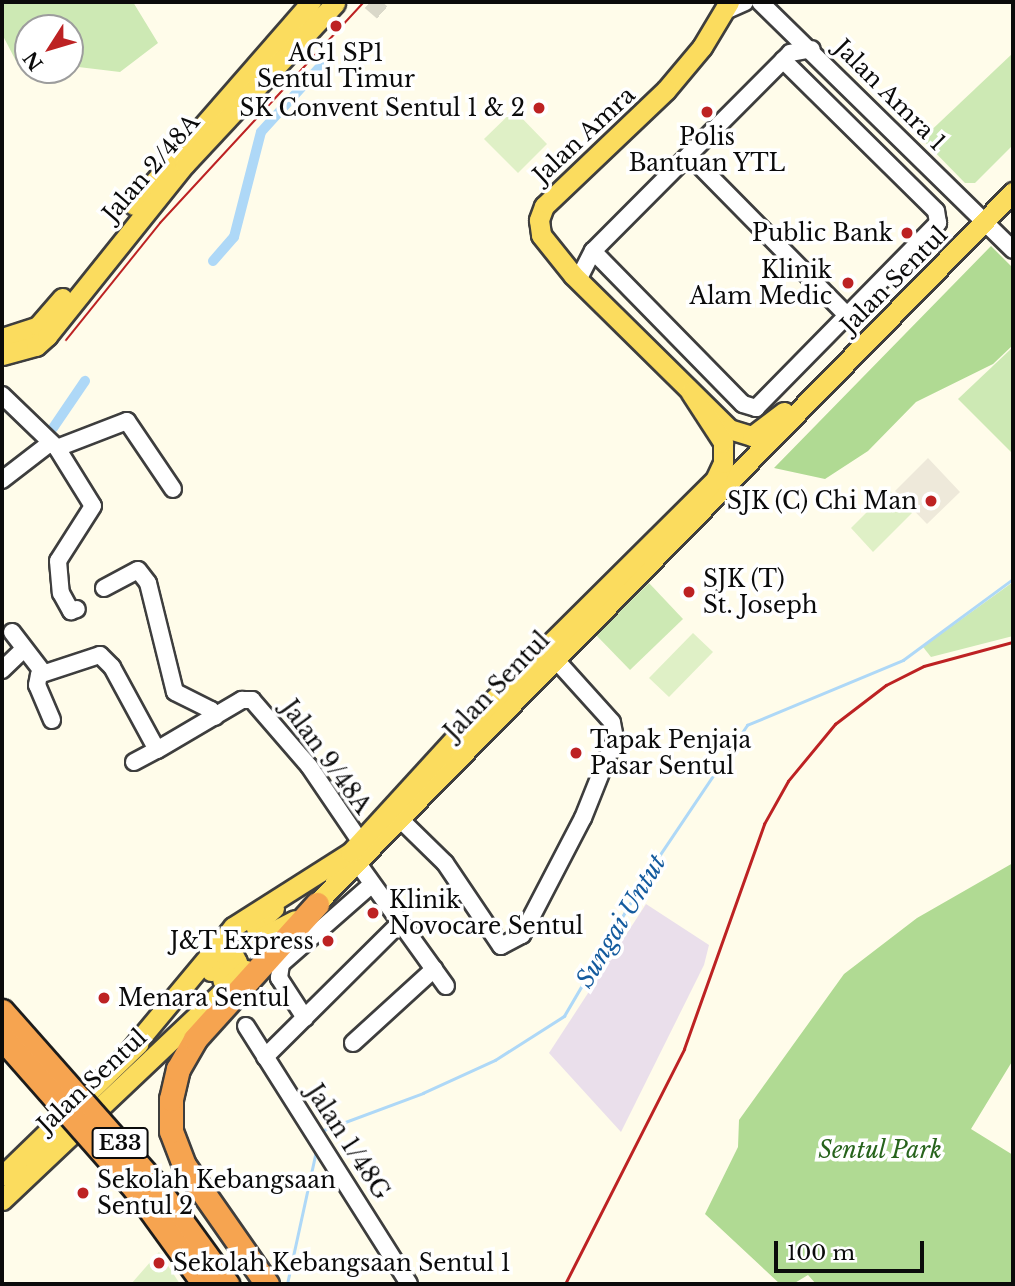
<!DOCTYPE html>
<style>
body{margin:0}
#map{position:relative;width:1015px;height:1286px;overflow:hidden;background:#fffcea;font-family:"Libre Baskerville",serif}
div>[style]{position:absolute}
.industrial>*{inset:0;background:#eadfeb}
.green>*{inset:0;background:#cde9b4}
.forest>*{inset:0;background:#b0da93}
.pitch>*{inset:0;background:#dff0c6}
.plaza>*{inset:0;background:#eee9da}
.stream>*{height:2.5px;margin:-1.25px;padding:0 1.25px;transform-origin:1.25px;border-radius:1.25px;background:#aed8f7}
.canal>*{height:10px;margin:-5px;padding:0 5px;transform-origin:5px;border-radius:5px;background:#aed8f7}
.minor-tunnel>*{height:16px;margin-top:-8px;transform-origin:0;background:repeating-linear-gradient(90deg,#dad8c9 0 16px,transparent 0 24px)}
.roads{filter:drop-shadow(2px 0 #3e3e3e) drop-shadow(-2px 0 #3e3e3e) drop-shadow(0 2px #3e3e3e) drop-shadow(0 -2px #3e3e3e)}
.minor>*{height:16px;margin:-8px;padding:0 8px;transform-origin:8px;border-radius:8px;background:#fff}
.major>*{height:19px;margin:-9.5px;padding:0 9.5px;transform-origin:9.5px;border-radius:9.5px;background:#fbdc5e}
.highway>*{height:23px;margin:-11.5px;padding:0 11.5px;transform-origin:11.5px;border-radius:11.5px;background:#f6a450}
.tram>*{height:2px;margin:-1px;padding:0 1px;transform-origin:1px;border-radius:1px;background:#bd2223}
.rail>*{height:2.5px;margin:-1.25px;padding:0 1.25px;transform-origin:1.25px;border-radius:1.25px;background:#bd2223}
.bridges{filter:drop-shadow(2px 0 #1c1c1c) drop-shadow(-2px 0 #1c1c1c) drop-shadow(0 2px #1c1c1c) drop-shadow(0 -2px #1c1c1c)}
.highway-bridge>*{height:23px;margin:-11.5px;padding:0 11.5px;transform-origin:11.5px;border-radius:11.5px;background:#f6a450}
.dots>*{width:19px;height:19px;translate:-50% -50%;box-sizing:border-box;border:4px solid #fff;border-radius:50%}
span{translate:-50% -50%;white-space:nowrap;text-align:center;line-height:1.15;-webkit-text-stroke:7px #fff;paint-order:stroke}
.shield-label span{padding:2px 5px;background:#fff;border:2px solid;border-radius:5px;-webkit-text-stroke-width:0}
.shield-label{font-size:21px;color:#0b0b0b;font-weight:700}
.poi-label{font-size:23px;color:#0b0b0b}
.right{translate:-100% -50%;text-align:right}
.left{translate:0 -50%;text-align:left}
.street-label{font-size:23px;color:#0b0b0b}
.park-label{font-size:23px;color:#27631c;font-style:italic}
.water-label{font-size:24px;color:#145b9e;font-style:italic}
.frame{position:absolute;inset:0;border:4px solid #0b0b0b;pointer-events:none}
.north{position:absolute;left:14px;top:14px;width:70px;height:70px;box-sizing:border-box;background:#fff;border:2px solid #9d9d9d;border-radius:50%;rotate:233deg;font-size:19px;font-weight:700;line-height:28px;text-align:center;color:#0b0b0b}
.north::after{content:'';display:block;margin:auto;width:24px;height:32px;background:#bd2223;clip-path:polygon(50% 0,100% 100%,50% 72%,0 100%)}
.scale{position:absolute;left:774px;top:1241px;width:150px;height:32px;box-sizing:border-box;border:4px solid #0b0b0b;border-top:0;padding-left:9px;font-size:21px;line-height:24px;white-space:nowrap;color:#0b0b0b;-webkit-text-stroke:5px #fff;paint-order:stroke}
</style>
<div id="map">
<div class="industrial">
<div style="clip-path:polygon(646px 904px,709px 945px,704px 965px,621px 1132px,549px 1053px)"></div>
</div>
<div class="green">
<div style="clip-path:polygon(2px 2px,133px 2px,158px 43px,120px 72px,70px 66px,70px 28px,28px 28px,28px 62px,16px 61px,2px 34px)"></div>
<div style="clip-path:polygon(1013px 53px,1013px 145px,975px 183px,965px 183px,922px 139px)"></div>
<div style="clip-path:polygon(1013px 347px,1013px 450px,1011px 452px,958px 399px)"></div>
<div style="clip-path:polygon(1013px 582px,1013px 636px,931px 657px,923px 647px)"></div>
<div style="clip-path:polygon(649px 583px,683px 619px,630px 670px,596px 635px)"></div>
</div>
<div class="forest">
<div style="clip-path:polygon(991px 246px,1013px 268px,1013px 345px,993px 364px,916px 402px,868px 451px,825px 479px,774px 468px)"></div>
<div style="clip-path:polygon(1013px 863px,1013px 1060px,971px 1129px,1013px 1155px,1013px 1284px,816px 1284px,808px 1275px,793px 1284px,780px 1284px,705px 1214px,738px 1147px,739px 1120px,844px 974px,917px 918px)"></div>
</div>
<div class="pitch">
<div style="clip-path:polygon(514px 110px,547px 144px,518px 173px,484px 139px)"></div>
<div style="clip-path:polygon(889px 490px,912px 513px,873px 552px,851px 528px)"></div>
<div style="clip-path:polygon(693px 633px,713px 652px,669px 697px,649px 678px)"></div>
<div style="clip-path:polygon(159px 1252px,180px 1284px,131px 1284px)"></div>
</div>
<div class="plaza">
<div style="clip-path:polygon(928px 458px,960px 492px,927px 524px,895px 491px)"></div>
</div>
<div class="stream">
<div style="left:321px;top:1131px;width:109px;rotate:-20.4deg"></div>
<div style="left:423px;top:1093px;width:79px;rotate:-24.6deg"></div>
<div style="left:495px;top:1060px;width:82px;rotate:-32.5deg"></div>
<div style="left:564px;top:1016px;width:172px;rotate:-59.6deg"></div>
<div style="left:651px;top:868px;width:172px;rotate:-56.1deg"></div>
<div style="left:747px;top:725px;width:169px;rotate:-22.6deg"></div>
<div style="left:903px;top:660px;width:137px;rotate:-36.4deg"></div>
<div style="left:287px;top:1284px;width:136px;rotate:-77.7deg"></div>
</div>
<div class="canal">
<div style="left:213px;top:261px;width:32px;rotate:-49deg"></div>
<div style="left:234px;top:237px;width:108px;rotate:-75.6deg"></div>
<div style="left:261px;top:132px;width:101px;rotate:-47.8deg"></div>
<div style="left:53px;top:428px;width:57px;rotate:-55.8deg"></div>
</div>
<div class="minor-tunnel">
<div style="left:370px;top:2px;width:18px;rotate:41deg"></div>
</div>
<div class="roads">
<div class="minor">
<div style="left:760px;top:2px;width:354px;rotate:44.4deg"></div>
<div style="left:723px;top:12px;width:24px;rotate:-24deg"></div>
<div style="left:690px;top:156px;width:223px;rotate:45.4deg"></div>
<div style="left:593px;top:251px;width:214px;rotate:45.6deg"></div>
<div style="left:743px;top:404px;width:14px;rotate:17deg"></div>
<div style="left:756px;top:408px;width:260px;rotate:-45.5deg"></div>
<div style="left:938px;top:223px;width:12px;rotate:-99deg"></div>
<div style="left:936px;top:211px;width:215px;rotate:-135.4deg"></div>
<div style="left:578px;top:280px;width:33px;rotate:-63deg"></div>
<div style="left:593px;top:251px;width:279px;rotate:-45.1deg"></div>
<div style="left:790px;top:53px;width:22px;rotate:-10deg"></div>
<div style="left:2px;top:395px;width:76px;rotate:43.9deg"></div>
<div style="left:57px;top:448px;width:75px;rotate:-21.1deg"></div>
<div style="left:127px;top:421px;width:82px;rotate:55.9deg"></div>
<div style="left:57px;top:448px;width:68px;rotate:58.2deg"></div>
<div style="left:93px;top:506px;width:65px;rotate:122.5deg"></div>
<div style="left:58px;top:561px;width:32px;rotate:85deg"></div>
<div style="left:61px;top:593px;width:21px;rotate:61deg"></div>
<div style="left:71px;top:611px;width:6px;rotate:-18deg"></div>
<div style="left:2px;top:480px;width:61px;rotate:-37.6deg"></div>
<div style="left:104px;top:588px;width:38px;rotate:-28deg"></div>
<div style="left:138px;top:570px;width:16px;rotate:52deg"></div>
<div style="left:148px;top:583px;width:112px;rotate:76.1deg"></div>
<div style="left:175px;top:692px;width:40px;rotate:26.6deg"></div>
<div style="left:211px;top:710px;width:8px;rotate:60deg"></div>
<div style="left:12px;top:632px;width:49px;rotate:52.4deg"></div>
<div style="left:2px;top:670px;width:30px;rotate:-44deg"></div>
<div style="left:52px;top:720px;width:38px;rotate:-113deg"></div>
<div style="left:37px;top:685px;width:10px;rotate:-79deg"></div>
<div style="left:39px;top:675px;width:64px;rotate:-18.2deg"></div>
<div style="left:100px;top:655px;width:17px;rotate:45deg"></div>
<div style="left:112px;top:667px;width:94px;rotate:61.5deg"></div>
<div style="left:157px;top:750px;width:99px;rotate:-30.5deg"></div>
<div style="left:242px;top:700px;width:10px"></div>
<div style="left:252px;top:700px;width:87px;rotate:49.2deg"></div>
<div style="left:309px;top:766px;width:91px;rotate:55.8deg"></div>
<div style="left:134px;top:762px;width:26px;rotate:-28deg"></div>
<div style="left:402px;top:821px;width:60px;rotate:44.3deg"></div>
<div style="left:445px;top:863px;width:100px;rotate:56deg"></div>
<div style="left:501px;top:946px;width:24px;rotate:-28deg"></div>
<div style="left:522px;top:935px;width:132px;rotate:-62.5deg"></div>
<div style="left:583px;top:818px;width:86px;rotate:-68.2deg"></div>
<div style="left:615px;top:738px;width:16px;rotate:-101deg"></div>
<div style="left:612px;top:722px;width:84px;rotate:-132.1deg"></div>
<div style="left:359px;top:865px;width:149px;rotate:54.3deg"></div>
<div style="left:305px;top:1018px;width:48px;rotate:-123deg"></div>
<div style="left:279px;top:978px;width:14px;rotate:-82deg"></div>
<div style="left:281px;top:964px;width:121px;rotate:-41.3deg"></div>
<div style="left:246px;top:1026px;width:305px;rotate:57.7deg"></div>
<div style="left:353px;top:1043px;width:110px;rotate:-42.4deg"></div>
<div style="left:265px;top:1057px;width:190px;rotate:-44.8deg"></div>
</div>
<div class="major">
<div style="left:729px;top:2px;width:52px;rotate:121deg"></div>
<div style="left:702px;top:47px;width:56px;rotate:129.9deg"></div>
<div style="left:666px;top:90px;width:168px;rotate:136.4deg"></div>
<div style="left:544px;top:206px;width:15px;rotate:110deg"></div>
<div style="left:539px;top:220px;width:15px;rotate:82deg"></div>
<div style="left:541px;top:235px;width:51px;rotate:51.3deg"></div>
<div style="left:573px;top:275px;width:219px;rotate:44.6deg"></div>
<div style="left:729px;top:429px;width:24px;rotate:17deg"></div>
<div style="left:752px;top:436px;width:40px;rotate:-37deg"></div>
<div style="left:134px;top:205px;width:269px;rotate:-48.9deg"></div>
<div style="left:2px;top:338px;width:38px;rotate:-18deg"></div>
<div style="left:38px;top:326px;width:37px;rotate:-49deg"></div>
<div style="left:2px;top:355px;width:35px;rotate:-15deg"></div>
<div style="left:36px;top:346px;width:15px;rotate:-42deg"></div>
<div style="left:47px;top:336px;width:221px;rotate:-51.3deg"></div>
<div style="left:185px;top:164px;width:220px;rotate:-47deg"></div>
<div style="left:274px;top:908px;width:25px;rotate:138deg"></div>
<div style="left:255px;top:925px;width:14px;rotate:69deg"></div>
<div style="left:260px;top:938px;width:39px;rotate:-27deg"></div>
<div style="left:306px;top:914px;width:1011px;rotate:-45.6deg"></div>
<div style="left:211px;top:971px;width:22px;rotate:-51deg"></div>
<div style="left:225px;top:954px;width:8px"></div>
<div style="left:233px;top:954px;width:9px;rotate:63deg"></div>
<div style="left:237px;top:962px;width:23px;rotate:130deg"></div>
<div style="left:128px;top:1053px;width:164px;rotate:-50.2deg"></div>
<div style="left:233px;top:927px;width:140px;rotate:-32.4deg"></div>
<div style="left:351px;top:852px;width:159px;rotate:-47.6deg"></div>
<div style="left:458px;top:735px;width:362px;rotate:-44.8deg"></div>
<div style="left:715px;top:480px;width:19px;rotate:-65deg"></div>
<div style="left:723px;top:463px;width:21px;rotate:-90deg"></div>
<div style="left:723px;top:442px;width:59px;rotate:-123.1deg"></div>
<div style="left:2px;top:1176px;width:190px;rotate:-44.1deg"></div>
<div style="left:2px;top:1200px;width:335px;rotate:-43.4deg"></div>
</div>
<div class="highway">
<div style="left:267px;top:1284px;width:145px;rotate:-124.9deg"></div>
<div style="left:184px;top:1165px;width:36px;rotate:-111deg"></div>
<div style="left:171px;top:1131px;width:32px;rotate:-90deg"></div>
<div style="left:171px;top:1099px;width:31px;rotate:-77deg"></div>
<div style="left:178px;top:1069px;width:34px;rotate:-60deg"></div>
<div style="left:195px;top:1039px;width:182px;rotate:-47.9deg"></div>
</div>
</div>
<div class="tram">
<div style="left:66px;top:340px;width:150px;rotate:-51.2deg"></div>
<div style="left:160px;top:223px;width:301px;rotate:-47.3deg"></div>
</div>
<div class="rail">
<div style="left:565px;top:1284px;width:263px;rotate:-63.1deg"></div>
<div style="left:684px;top:1049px;width:239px;rotate:-70.4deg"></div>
<div style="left:764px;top:824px;width:49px;rotate:-60.8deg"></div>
<div style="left:788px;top:781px;width:74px;rotate:-50.5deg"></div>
<div style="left:835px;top:724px;width:64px;rotate:-37.4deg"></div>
<div style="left:886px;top:685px;width:42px;rotate:-26.6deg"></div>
<div style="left:924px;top:666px;width:92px;rotate:-15.1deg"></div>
</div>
<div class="bridges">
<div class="highway-bridge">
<div style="left:2px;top:1011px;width:230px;rotate:48.5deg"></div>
<div style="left:154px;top:1183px;width:125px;rotate:54.1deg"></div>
<div style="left:2px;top:1038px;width:203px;rotate:48.6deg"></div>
<div style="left:136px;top:1190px;width:116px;rotate:54.1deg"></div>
</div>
</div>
<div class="dots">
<div style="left:336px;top:26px;background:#bd2223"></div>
<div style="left:539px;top:108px;background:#bd2223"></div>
<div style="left:707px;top:112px;background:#bd2223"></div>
<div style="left:907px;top:233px;background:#bd2223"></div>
<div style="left:848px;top:283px;background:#bd2223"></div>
<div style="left:931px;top:501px;background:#bd2223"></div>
<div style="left:689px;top:592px;background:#bd2223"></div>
<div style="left:576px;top:753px;background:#bd2223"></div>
<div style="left:373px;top:913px;background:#bd2223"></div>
<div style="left:328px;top:941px;background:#bd2223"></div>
<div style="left:104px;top:998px;background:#bd2223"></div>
<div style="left:83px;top:1193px;background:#bd2223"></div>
<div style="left:159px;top:1263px;background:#bd2223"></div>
</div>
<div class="shield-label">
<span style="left:120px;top:1143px">E33</span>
</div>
<div class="poi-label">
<span style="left:336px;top:66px">AG1 SP1<br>Sentul Timur</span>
<span class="right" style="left:525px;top:108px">SK Convent Sentul 1 &amp; 2</span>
<span style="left:707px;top:150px">Polis<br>Bantuan YTL</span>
<span class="right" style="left:893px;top:233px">Public Bank</span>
<span class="right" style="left:832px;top:283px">Klinik<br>Alam Medic</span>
<span class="right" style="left:917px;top:501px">SJK (C) Chi Man</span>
<span class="left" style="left:703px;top:592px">SJK (T)<br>St. Joseph</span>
<span class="left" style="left:590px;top:753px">Tapak Penjaja<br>Pasar Sentul</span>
<span class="left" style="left:389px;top:913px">Klinik<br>Novocare Sentul</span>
<span class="right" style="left:314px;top:941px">J&amp;T Express</span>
<span class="left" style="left:118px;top:998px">Menara Sentul</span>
<span class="left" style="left:97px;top:1193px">Sekolah Kebangsaan<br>Sentul 2</span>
<span class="left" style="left:173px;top:1263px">Sekolah Kebangsaan Sentul 1</span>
</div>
<div class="street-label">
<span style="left:890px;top:95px;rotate:45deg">Jalan Amra 1</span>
<span style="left:584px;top:135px;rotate:-43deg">Jalan Amra</span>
<span style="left:151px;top:168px;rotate:-49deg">Jalan 2/48A</span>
<span style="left:894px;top:280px;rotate:-45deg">Jalan Sentul</span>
<span style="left:497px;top:686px;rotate:-46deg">Jalan Sentul</span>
<span style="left:326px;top:757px;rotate:54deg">Jalan 9/48A</span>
<span style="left:92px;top:1081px;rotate:-43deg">Jalan Sentul</span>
<span style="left:348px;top:1142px;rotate:57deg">Jalan 1/48G</span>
</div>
<div class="park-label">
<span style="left:880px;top:1150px">Sentul Park</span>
</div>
<div class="water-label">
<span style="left:621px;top:921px;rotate:-59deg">Sungai Untut</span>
</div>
<div class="frame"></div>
<div class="north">N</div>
<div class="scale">100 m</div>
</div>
